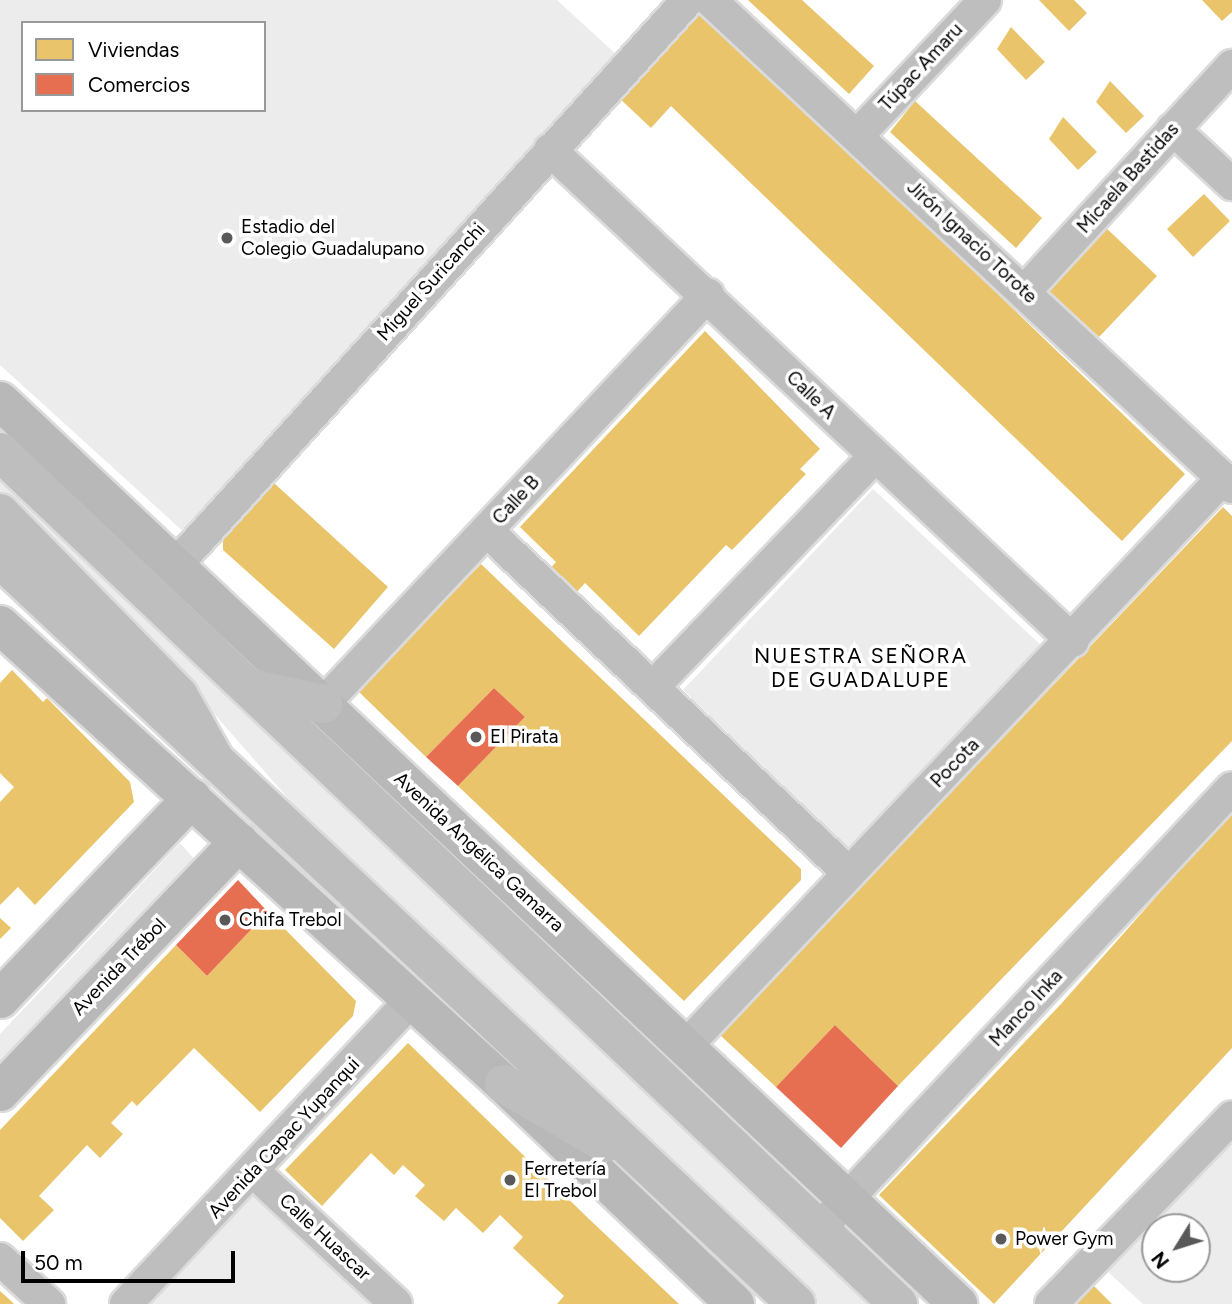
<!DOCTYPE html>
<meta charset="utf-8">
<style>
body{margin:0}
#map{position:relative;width:1232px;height:1304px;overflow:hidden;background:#fff;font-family:Figtree,sans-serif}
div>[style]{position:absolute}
.green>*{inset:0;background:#ececec}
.homes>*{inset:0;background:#e9c46a}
.shops>*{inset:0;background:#e76f51}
.roads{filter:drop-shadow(2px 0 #dbdbdb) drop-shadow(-2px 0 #dbdbdb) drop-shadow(0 2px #dbdbdb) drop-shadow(0 -2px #dbdbdb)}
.street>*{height:32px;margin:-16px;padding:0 16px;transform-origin:16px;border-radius:16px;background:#bebebe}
.secondary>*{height:38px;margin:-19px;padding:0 19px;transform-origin:19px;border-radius:19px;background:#b8b8b8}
.primary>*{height:38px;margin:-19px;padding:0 19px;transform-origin:19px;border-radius:19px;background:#bebebe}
.highway>*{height:38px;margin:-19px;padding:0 19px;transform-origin:19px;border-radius:19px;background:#bebebe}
.dots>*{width:19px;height:19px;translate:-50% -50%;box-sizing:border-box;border:4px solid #fff;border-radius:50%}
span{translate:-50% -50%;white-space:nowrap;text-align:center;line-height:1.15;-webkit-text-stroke:7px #fff;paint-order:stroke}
.street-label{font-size:19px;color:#000}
.poi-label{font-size:19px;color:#000}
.left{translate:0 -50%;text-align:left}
.neighbourhood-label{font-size:21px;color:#000;letter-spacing:2px}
.legend{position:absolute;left:21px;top:21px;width:245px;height:91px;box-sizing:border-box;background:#fff;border:2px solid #999;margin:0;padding:9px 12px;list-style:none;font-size:21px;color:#000}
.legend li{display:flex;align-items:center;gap:14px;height:35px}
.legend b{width:35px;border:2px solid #999}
.north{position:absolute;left:1141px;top:1213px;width:70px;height:70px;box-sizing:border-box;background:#fff;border:2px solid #999;border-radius:50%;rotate:232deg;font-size:19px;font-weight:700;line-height:28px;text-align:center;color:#000}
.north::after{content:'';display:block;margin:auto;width:24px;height:32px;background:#595959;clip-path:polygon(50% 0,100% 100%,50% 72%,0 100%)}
.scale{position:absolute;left:21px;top:1251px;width:214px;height:32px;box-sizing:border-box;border:4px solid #000;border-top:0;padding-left:9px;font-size:21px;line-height:24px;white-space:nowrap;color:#000;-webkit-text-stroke:5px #fff;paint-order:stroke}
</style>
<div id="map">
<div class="green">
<div style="clip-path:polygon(evenodd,0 0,557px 0,618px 56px,186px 534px,0 365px,0 0,23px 23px,264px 23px,264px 110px,23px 110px,23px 23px)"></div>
<div style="clip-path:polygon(0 472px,874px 1304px,818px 1304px,320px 835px,156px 647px,0 497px)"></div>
<div style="clip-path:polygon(873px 489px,1043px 647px,848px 847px,683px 690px)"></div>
<div style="clip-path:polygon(180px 843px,197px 862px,0 1070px,0 1034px)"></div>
<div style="clip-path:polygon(evenodd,1232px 1138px,1232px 1304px,1143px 1304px,1107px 1271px,1232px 1138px,1155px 1227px,1197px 1227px,1197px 1269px,1155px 1269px,1155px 1227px)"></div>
<div style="clip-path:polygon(254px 1186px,377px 1304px,142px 1304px)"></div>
</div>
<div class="homes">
<div style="clip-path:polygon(748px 0,802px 0,874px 66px,849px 94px)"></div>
<div style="clip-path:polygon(1039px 0,1074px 0,1087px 13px,1069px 31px)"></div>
<div style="clip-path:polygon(1202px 0,1232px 0,1232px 12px,1222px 21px)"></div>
<div style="clip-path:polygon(704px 12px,1185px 474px,1122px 541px,671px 106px,651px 128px,617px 96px,685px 18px)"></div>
<div style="clip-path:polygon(1011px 27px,1045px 62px,1026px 80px,997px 49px)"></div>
<div style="clip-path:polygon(1110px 81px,1144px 116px,1126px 133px,1096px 102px)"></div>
<div style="clip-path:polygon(915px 101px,1042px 218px,1016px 248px,890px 132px)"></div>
<div style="clip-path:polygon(1063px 117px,1097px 152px,1078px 170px,1049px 139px)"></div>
<div style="clip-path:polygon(1204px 194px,1230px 221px,1193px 257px,1167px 229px)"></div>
<div style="clip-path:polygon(1105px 227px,1157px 276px,1099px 337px,1047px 289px)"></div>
<div style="clip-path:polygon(705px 331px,820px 449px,800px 469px,806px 474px,732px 550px,726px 545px,639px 636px,585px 583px,574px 595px,548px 571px,556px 562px,520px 527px)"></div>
<div style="clip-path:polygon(274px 483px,388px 587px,334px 649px,223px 550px,223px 538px)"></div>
<div style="clip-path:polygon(1223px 507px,1232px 516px,1232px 741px,898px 1086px,835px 1025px,776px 1087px,720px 1035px)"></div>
<div style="clip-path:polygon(481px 564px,801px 869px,801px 880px,684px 1001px,458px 786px,525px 717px,494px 688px,426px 757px,358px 691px)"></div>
<div style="clip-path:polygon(12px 670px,43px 702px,47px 698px,130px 782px,134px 802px,35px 905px,18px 887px,0 905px,0 802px,14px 787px,0 773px,0 683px)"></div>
<div style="clip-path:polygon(1232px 811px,1232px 1048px,994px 1304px,879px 1195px,1061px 1004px)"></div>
<div style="clip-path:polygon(268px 912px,356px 1001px,353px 1016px,260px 1112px,194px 1048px,137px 1106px,132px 1101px,111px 1123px,123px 1134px,100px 1158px,87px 1145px,39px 1196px,54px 1210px,23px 1241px,0 1218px,0 1130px,176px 945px,207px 976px)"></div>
<div style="clip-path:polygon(0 918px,11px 928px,0 939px)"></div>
<div style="clip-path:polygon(408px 1043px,589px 1219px,679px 1304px,557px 1304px,564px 1296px,513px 1248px,523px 1237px,500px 1215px,483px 1233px,456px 1208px,444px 1221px,415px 1196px,425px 1185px,403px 1165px,394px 1175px,371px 1153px,322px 1206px,285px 1170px)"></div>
<div style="clip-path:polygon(1088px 1280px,1112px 1304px,1065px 1304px)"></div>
<div style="clip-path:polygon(0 1291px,11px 1301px,14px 1304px,0 1304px)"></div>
</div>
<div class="shops">
<div style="clip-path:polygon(494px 688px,525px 717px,458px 786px,426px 757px)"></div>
<div style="clip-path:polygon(238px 880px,268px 912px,207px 976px,176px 945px)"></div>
<div style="clip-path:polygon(835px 1025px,898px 1086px,841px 1148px,776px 1087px)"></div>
</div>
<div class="roads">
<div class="street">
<div style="left:710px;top:0;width:714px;rotate:43.01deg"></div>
<div style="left:1173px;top:129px;width:81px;rotate:43deg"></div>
<div style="left:858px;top:135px;width:185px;rotate:-46.7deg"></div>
<div style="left:550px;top:150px;width:717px;rotate:43.19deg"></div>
<div style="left:1025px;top:291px;width:306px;rotate:-47.4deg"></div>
<div style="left:487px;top:531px;width:498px;rotate:43.4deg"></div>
<div style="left:175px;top:566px;width:764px;rotate:-47.81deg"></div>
<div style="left:653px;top:687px;width:320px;rotate:-46.1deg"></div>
<div style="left:323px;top:704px;width:562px;rotate:-46.73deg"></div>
<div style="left:685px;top:1047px;width:783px;rotate:-46.6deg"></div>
<div style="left:253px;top:1171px;width:195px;rotate:42.9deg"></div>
<div style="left:819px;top:1229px;width:604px;rotate:-46.88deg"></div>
<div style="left:0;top:1259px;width:67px;rotate:42.6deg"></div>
<div style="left:126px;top:1304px;width:416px;rotate:-46.8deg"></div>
<div style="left:1051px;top:1304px;width:260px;rotate:-45.9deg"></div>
</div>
<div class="secondary">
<div style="left:0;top:401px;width:1317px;rotate:43.31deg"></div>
<div style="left:0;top:625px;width:682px;rotate:42.32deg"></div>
<div style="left:504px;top:1084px;width:319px;rotate:43.6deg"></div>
<div style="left:0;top:999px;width:278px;rotate:-46.3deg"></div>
<div style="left:0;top:1092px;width:346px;rotate:-46.3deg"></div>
</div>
<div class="primary">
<div style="left:0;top:452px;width:1238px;rotate:43.49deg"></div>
<div style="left:0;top:559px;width:1090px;rotate:43.1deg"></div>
<div style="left:251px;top:688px;width:74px;rotate:12.5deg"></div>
<div style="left:504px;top:1084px;width:117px;rotate:30.3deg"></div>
</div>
<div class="highway">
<div style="left:0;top:513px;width:256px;rotate:45.6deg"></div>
<div style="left:179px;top:696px;width:73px;rotate:60.6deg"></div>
</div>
</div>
<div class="dots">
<div style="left:227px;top:238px;background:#595959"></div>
<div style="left:476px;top:737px;background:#595959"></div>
<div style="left:225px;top:920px;background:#595959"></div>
<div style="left:510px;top:1180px;background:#595959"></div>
<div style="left:1001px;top:1239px;background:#595959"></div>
</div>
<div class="street-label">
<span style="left:921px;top:67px;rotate:-47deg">Túpac Amaru</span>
<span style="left:1128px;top:178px;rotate:-48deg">Micaela Bastidas</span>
<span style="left:972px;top:242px;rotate:43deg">Jirón Ignacio Torote</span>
<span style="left:431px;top:282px;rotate:-48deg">Miguel Suricanchi</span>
<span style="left:811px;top:395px;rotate:44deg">Calle A</span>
<span style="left:516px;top:500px;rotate:-47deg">Calle B</span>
<span style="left:955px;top:763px;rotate:-46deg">Pocota</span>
<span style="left:479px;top:852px;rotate:43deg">Avenida Angélica Gamarra</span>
<span style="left:119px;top:967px;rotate:-46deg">Avenida Trébol</span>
<span style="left:1026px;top:1008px;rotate:-47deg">Manco Inka</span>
<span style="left:284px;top:1138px;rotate:-47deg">Avenida Capac Yupanqui</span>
<span style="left:325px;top:1237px;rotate:43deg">Calle Huascar</span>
</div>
<div class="poi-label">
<span class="left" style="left:241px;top:238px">Estadio del<br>Colegio Guadalupano</span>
<span class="left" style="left:490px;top:737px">El Pirata</span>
<span class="left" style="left:239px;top:920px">Chifa Trebol</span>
<span class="left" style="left:524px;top:1180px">Ferretería<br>El Trebol</span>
<span class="left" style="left:1015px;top:1239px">Power Gym</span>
</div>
<div class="neighbourhood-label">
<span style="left:861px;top:668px">NUESTRA SEÑORA<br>DE GUADALUPE</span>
</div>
<ul class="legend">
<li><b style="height:19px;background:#e9c46a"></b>Viviendas</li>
<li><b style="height:19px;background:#e76f51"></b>Comercios</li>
</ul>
<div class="north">N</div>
<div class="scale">50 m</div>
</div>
